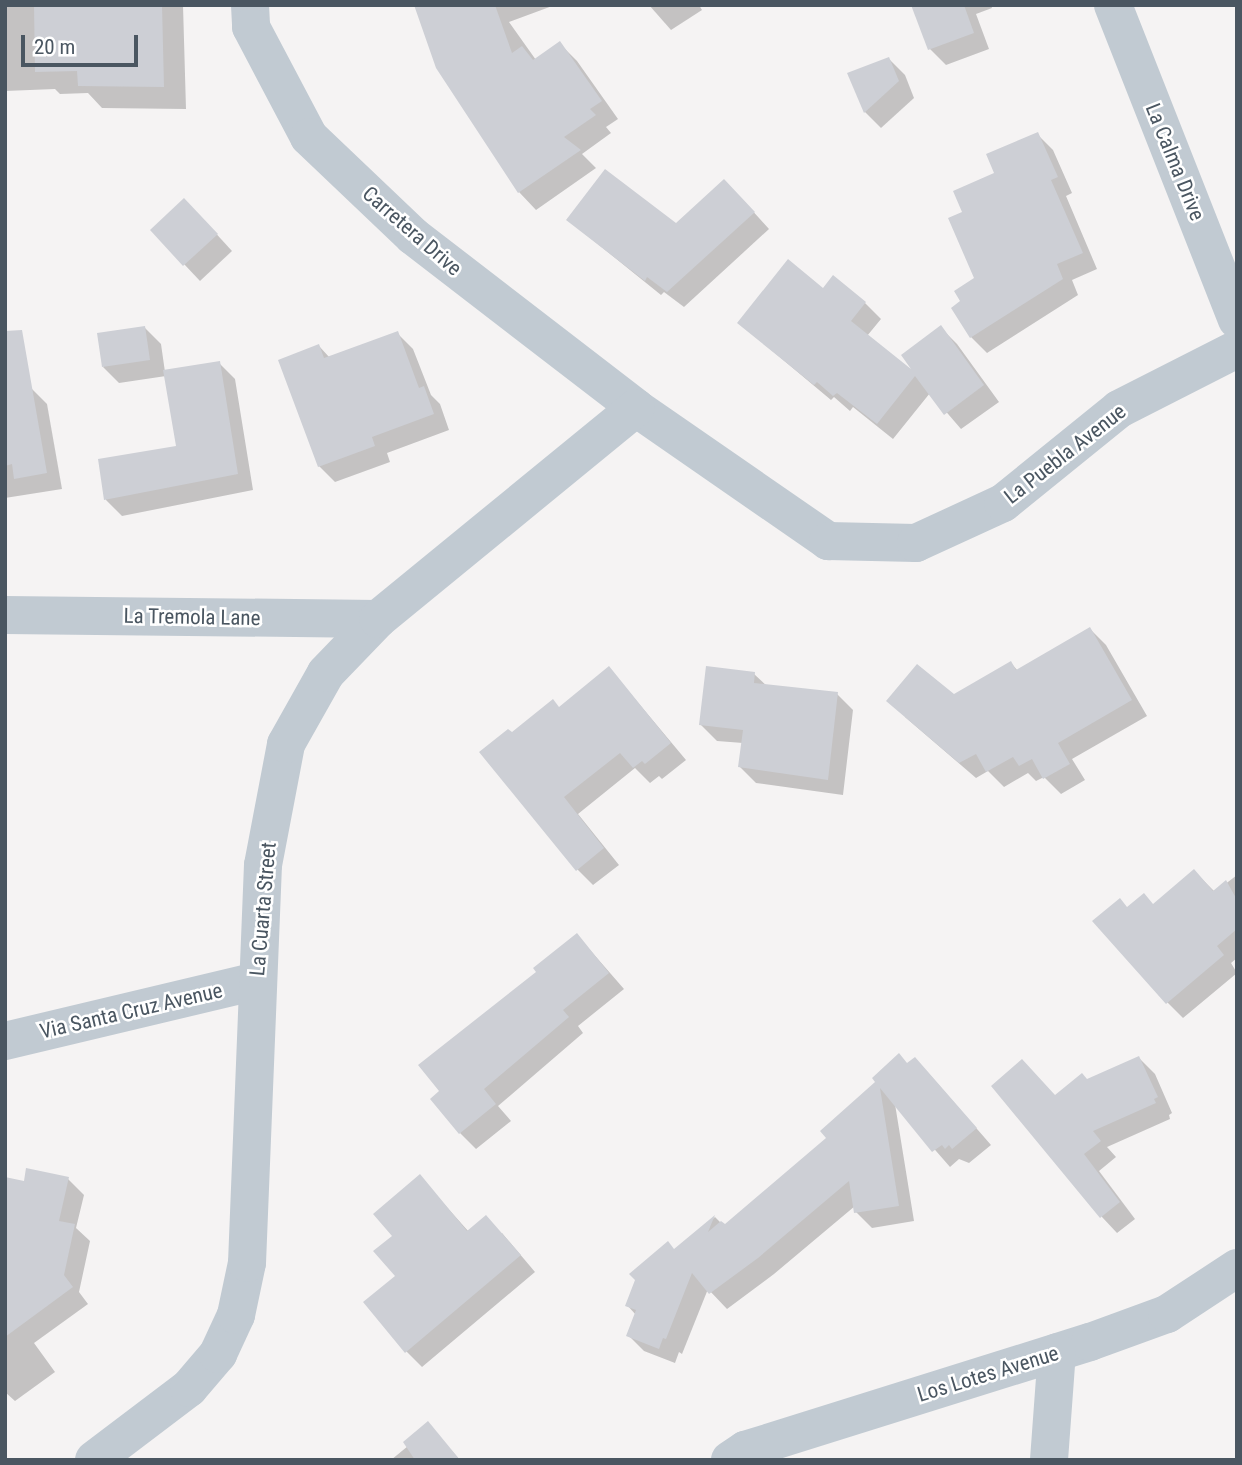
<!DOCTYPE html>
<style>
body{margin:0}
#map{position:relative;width:1242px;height:1465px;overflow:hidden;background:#f5f3f3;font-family:"Roboto Condensed",sans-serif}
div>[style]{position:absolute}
.shadow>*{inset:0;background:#0003}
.building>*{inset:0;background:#cdcfd5}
.minor>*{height:38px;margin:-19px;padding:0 19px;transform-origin:19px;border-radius:19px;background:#c1cad2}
span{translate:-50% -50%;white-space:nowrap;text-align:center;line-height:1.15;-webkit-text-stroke:5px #fff;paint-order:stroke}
.street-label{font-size:21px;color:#4a5661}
.frame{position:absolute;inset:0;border:7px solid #4a5661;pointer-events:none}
.scale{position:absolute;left:21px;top:35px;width:117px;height:32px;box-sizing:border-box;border:4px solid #4a5661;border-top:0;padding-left:9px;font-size:21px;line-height:24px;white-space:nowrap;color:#4a5661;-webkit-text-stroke:5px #fff;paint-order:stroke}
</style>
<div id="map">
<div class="shadow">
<div style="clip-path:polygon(5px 5px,183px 5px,186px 109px,102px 108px,88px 93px,60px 94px,55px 89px,5px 91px)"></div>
<div style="clip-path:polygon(418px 5px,555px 5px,509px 22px,536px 60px,560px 44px,577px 61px,618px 119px,606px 127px,611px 133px,582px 154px,596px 168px,536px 210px,519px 192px,437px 67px)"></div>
<div style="clip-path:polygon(649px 5px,699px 5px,702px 10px,671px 30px)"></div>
<div style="clip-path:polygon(913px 5px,991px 5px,992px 8px,976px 14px,989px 49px,946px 65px,930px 49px)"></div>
<div style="clip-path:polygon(889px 59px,905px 75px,914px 98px,881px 128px,865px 112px,850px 74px)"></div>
<div style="clip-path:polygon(1037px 134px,1053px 150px,1072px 193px,1066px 196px,1097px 269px,1072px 280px,1078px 295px,987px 353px,971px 337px,963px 302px,976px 279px,964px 213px,996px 174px)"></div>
<div style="clip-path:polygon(740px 197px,769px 229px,684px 307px,664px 292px,661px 295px,568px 220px,676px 226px)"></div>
<div style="clip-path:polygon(200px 216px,232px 251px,200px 281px,152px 230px)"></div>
<div style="clip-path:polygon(824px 290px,865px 303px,881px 319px,867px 336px,916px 376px,941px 328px,957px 344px,999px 402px,961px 429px,930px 393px,893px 439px,853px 407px,850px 411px,834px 397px,831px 400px,739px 323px)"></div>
<div style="clip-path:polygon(145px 328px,161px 344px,165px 372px,219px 363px,235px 379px,253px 490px,122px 516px,106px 500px,100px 461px,178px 447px,166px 376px,119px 383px,103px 367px)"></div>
<div style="clip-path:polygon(397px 333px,413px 349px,431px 395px,440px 404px,449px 430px,387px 453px,390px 462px,335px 482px,319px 466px,319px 346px,330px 358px)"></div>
<div style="clip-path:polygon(31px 388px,47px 404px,62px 489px,5px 498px,5px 392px)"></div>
<div style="clip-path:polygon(1090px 629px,1106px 645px,1147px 716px,1072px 759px,1085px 780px,1061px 794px,1044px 777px,1036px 781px,1028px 773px,1004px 787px,988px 771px,976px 778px,905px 717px,954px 696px,1011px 663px,1018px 671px)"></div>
<div style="clip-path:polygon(609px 668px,686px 760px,662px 779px,659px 776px,650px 783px,635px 768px,578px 814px,619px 865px,593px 885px,577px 869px,512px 734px,559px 708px)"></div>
<div style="clip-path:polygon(754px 674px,767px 686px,837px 694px,853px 710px,843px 795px,756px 783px,740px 767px,743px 743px,717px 741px,701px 725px)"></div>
<div style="clip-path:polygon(1194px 871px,1215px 892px,1237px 875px,1237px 958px,1231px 963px,1237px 973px,1183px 1018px,1167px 1002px,1128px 909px,1154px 905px)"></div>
<div style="clip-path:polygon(577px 935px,624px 989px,578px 1026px,583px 1033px,498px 1106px,511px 1121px,476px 1149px,460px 1133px,539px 972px)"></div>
<div style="clip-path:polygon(1139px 1058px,1155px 1074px,1172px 1113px,1169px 1115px,1170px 1119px,1107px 1147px,1116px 1157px,1099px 1171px,1135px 1219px,1117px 1233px,1102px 1217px,1056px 1097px)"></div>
<div style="clip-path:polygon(908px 1065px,930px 1075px,991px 1145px,969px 1163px,959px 1159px,950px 1167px,895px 1104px,914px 1221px,872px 1228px,856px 1212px,855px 1206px,774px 1274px,727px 1309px,708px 1289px,682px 1354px,679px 1352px,675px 1363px,644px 1351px,628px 1335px,636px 1315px,627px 1305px,675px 1251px,715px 1217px,724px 1226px,829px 1139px,822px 1131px)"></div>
<div style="clip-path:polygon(420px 1177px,469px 1232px,502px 1233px,535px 1272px,422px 1367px,406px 1351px,394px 1236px)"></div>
<div style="clip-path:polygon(5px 1179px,25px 1183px,68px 1179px,84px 1195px,76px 1228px,90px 1241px,79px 1292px,88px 1304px,34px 1343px,55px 1372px,15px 1401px,5px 1392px)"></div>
<div style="clip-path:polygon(428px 1424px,460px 1460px,391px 1460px,408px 1446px)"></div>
</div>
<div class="building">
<div style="clip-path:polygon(34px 5px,162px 5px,164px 87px,78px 86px,77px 71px,35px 72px)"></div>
<div style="clip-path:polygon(414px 5px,495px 5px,512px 53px,522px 46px,533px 60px,560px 41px,602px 101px,590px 109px,596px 115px,564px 137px,581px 150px,518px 193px,436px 68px)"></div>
<div style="clip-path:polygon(911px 5px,964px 5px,974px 33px,928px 50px)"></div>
<div style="clip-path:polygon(889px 57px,899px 81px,864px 113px,847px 73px)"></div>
<div style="clip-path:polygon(1038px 132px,1058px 177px,1051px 180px,1083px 253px,1057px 264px,1063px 279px,970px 338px,951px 308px,960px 301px,954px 291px,974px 278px,948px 218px,962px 212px,953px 191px,994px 173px,986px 154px)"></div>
<div style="clip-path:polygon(605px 169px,676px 223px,724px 179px,755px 212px,667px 292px,647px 277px,645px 281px,566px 220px)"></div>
<div style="clip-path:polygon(184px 198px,218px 234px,183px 266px,150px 230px)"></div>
<div style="clip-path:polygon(788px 259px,823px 288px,833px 275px,866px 302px,851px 321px,911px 369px,901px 355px,941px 325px,984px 385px,944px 415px,915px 376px,877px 424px,837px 393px,833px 396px,817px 382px,814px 385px,737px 323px)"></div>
<div style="clip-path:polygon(145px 326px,150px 360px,102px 367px,97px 333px)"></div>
<div style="clip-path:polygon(22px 330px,47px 473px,14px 479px,12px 464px,5px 466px,5px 331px)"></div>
<div style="clip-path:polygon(398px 331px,419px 388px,424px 386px,434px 414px,372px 437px,375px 446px,318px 467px,278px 360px,319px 344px,324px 358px)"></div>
<div style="clip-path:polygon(220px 361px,238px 474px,104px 500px,98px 459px,176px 446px,163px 370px)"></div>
<div style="clip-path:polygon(1090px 627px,1132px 700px,1058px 743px,1070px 764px,1043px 779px,1032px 759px,1019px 766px,1013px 757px,986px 772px,976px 754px,959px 763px,886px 701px,917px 664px,954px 694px,1011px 661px,1016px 670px)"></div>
<div style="clip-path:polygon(609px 666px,671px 743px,645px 764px,642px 761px,633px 768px,620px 753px,564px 797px,604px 848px,576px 871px,479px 752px,508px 729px,512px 732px,553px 699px,559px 707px)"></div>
<div style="clip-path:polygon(706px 666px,755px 672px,754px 683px,838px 692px,828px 780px,738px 767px,743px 730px,699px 725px)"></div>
<div style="clip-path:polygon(1194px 869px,1213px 891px,1226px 880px,1237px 900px,1237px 929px,1217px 946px,1224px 955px,1166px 1004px,1092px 921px,1120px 898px,1127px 907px,1144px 893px,1153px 904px)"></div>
<div style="clip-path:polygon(577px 933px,609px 973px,563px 1010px,569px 1017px,484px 1089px,496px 1104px,459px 1134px,430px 1099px,439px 1091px,418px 1065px,536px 972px,533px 968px)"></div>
<div style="clip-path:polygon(899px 1053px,907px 1063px,915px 1057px,977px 1128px,952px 1149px,949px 1145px,945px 1149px,942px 1145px,932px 1152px,880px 1088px,899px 1206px,854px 1213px,849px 1181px,758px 1258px,709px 1294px,692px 1273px,666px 1339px,663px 1338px,659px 1349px,626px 1336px,636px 1310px,625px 1306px,635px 1280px,629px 1274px,668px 1241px,674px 1249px,715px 1215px,708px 1232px,721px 1221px,725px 1224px,826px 1138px,820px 1131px,875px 1082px,872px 1078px)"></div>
<div style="clip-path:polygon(1139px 1056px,1158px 1097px,1154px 1099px,1156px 1103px,1093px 1131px,1101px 1141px,1084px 1154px,1120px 1202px,1100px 1218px,991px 1086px,1022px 1059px,1055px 1095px,1082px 1073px,1087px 1079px)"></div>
<div style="clip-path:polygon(26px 1168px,69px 1177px,59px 1221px,75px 1224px,64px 1275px,73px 1287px,5px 1337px,5px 1177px,24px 1181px)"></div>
<div style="clip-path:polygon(420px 1174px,467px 1231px,486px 1215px,521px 1255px,405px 1353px,363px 1302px,395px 1276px,373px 1251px,392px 1236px,373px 1214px)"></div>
<div style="clip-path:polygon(428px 1421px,460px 1460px,415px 1460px,403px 1442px)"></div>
</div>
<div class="minor">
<div style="left:250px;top:5px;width:22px;rotate:87deg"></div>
<div style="left:251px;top:27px;width:124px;rotate:62.2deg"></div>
<div style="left:309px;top:137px;width:144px;rotate:43.6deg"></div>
<div style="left:413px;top:236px;width:282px;rotate:37.6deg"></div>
<div style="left:636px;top:408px;width:234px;rotate:34.7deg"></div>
<div style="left:828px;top:541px;width:88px;rotate:1.3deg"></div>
<div style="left:916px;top:543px;width:96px;rotate:-24.7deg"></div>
<div style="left:1003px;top:503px;width:149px;rotate:-39deg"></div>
<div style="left:1119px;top:409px;width:132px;rotate:-27deg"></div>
<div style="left:1113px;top:5px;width:338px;rotate:68.5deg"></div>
<div style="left:5px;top:615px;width:373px;rotate:0.6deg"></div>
<div style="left:5px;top:1041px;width:258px;rotate:-13.4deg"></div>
<div style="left:94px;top:1460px;width:119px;rotate:-37.2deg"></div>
<div style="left:189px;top:1388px;width:45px;rotate:-49.5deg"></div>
<div style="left:218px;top:1354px;width:43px;rotate:-65.2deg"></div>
<div style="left:236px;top:1315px;width:53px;rotate:-78.1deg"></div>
<div style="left:247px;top:1263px;width:398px;rotate:-87.7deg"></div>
<div style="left:263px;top:865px;width:123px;rotate:-79.2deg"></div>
<div style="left:286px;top:744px;width:81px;rotate:-60.6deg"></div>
<div style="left:326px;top:673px;width:75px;rotate:-46.1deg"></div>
<div style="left:378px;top:619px;width:333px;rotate:-39.3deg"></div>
<div style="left:730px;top:1460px;width:18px;rotate:-34deg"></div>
<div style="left:745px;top:1450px;width:362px;rotate:-17.4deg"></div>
<div style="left:1090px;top:1342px;width:82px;rotate:-20deg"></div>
<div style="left:1167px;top:1314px;width:84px;rotate:-33.3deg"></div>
<div style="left:1049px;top:1460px;width:108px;rotate:-85.8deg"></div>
</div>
<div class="street-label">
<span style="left:1175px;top:162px;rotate:68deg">La Calma Drive</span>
<span style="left:412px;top:231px;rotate:41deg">Carretera Drive</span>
<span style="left:1065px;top:454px;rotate:-38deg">La Puebla Avenue</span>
<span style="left:192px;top:617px;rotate:1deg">La Tremola Lane</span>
<span style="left:263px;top:909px;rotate:-85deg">La Cuarta Street</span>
<span style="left:131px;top:1011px;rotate:-13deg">Via Santa Cruz Avenue</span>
<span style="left:988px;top:1374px;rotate:-17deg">Los Lotes Avenue</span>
</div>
<div class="frame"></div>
<div class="scale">20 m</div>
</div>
